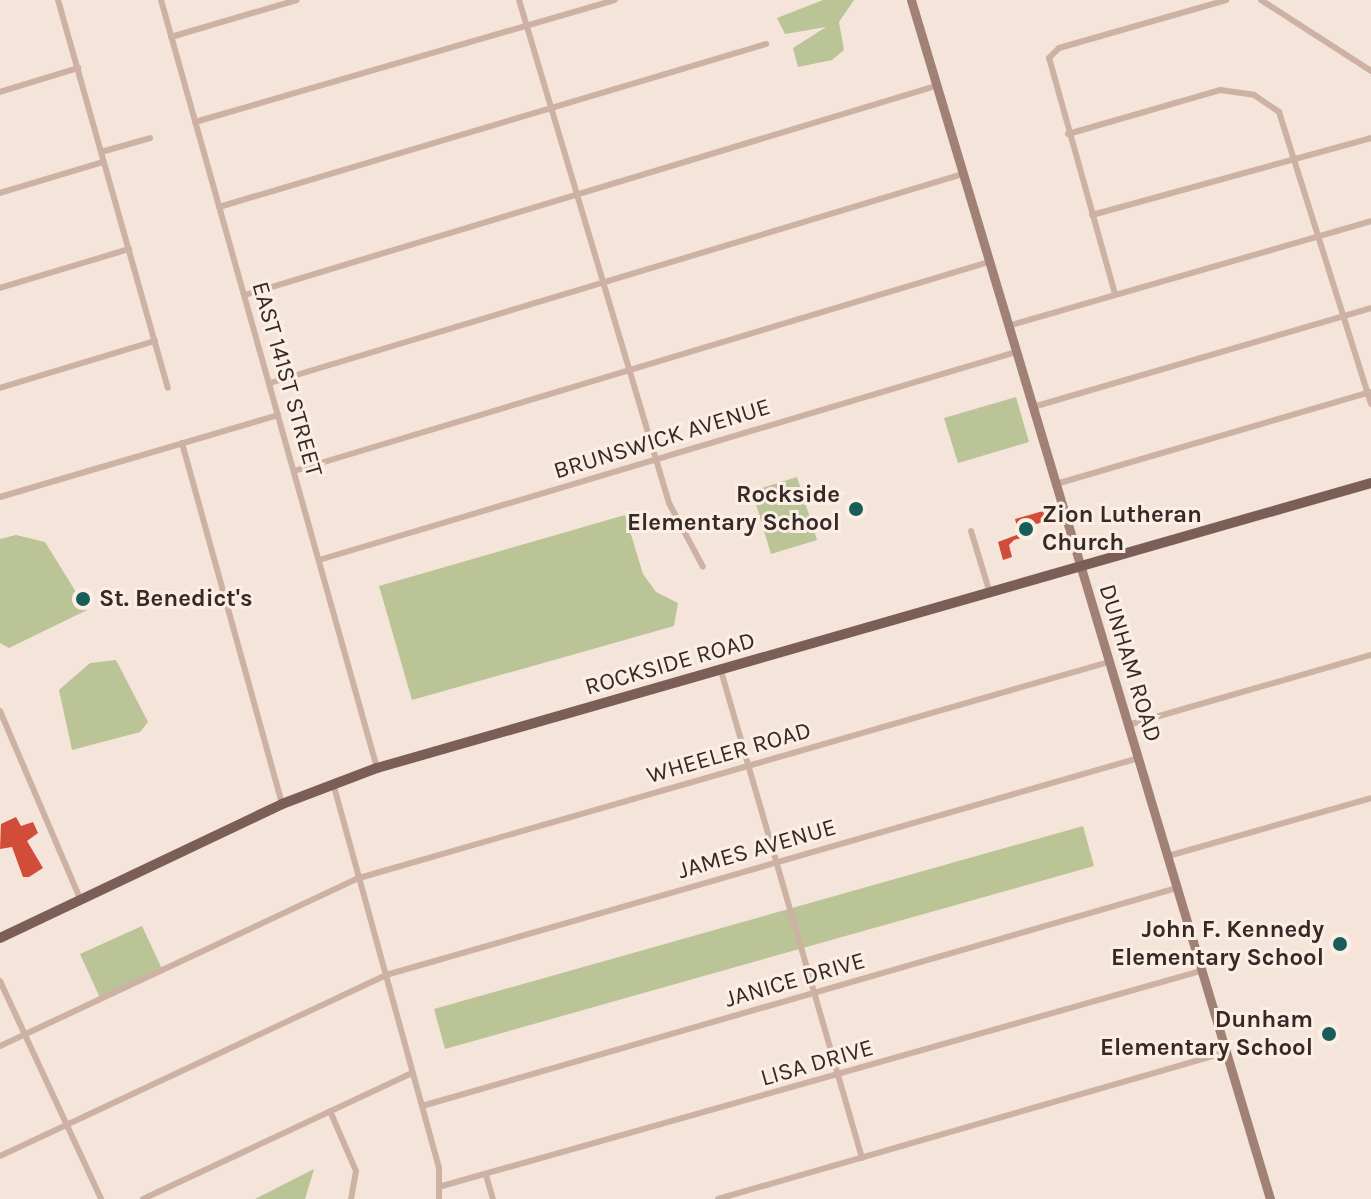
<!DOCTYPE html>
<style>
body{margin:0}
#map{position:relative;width:1371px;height:1199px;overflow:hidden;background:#f4e4d9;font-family:Karla,sans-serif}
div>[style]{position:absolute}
.green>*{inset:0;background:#bac497}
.building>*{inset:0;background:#d14d39}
.street>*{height:6px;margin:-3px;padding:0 3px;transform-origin:3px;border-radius:3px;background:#cdb2a4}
.secondary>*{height:9px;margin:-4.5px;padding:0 4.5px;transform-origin:4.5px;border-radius:4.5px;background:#a18075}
.primary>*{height:10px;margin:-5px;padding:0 5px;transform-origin:5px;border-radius:5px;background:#7b5e56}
.dots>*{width:22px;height:22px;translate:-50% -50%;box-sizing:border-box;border:4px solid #fbefe5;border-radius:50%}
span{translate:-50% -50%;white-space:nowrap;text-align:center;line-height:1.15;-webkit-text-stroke:6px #fbefe5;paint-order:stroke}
.street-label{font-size:24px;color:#372a26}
.poi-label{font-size:24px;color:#372a26;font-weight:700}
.right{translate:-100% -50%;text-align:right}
.left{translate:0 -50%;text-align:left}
</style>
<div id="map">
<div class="green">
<div style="clip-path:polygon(823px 0,854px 0,839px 22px,844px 50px,832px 60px,798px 67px,793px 48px,826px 27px,785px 34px,777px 18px)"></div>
<div style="clip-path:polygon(1016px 397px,1029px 442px,958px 463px,944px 418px)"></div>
<div style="clip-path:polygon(797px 477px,817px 540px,771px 554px,752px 491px)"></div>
<div style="clip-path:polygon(625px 515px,643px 574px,656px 592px,678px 603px,674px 626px,412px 700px,379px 586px)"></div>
<div style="clip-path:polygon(16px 535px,45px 542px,87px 610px,9px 648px,0 643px,0 539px)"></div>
<div style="clip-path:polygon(116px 660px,148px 722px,140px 732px,72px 750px,59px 690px,90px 663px)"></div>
<div style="clip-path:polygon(1083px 826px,1094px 866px,445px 1049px,434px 1009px)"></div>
<div style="clip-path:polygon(142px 926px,163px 971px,101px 1000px,80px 954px)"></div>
<div style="clip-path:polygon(314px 1169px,305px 1199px,255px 1199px)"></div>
</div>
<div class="building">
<div style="clip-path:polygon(1043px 511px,1046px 521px,1033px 525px,1035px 534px,1014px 540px,1009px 545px,1012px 557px,1003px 560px,998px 542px,1019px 534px,1015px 519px)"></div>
<div style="clip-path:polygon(16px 817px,21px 826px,33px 822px,38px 833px,27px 841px,43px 868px,29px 877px,23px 877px,12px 847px,0 849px,1px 824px)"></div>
</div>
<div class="street">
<div style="left:58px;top:0;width:403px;rotate:74.2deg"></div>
<div style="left:161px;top:0;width:798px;rotate:74.29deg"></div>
<div style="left:519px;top:0;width:525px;rotate:73.39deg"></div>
<div style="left:669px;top:503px;width:72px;rotate:62deg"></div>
<div style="left:1261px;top:0;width:131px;rotate:32.8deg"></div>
<div style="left:171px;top:37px;width:131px;rotate:-16.4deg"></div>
<div style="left:0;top:92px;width:82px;rotate:-17.1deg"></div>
<div style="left:195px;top:122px;width:437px;rotate:-16.2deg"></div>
<div style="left:1068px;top:134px;width:158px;rotate:-16.1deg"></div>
<div style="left:1220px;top:90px;width:34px;rotate:8deg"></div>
<div style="left:1254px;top:95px;width:30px;rotate:34deg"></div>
<div style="left:1279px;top:112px;width:306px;rotate:72.5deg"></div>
<div style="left:101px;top:152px;width:51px;rotate:-15.9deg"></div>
<div style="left:0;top:193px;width:108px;rotate:-16.8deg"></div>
<div style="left:219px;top:207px;width:571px;rotate:-16.59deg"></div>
<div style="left:1092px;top:215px;width:289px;rotate:-15.4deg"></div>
<div style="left:0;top:288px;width:135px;rotate:-16.8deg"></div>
<div style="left:1115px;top:294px;width:245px;rotate:-105.6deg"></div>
<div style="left:1049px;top:58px;width:14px;rotate:-45deg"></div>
<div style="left:1059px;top:48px;width:174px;rotate:-16deg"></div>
<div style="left:245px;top:295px;width:722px;rotate:-16.83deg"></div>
<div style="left:1008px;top:326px;width:378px;rotate:-16.1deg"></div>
<div style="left:270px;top:383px;width:724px;rotate:-16.78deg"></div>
<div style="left:0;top:388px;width:162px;rotate:-16.9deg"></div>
<div style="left:1033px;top:407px;width:352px;rotate:-16.3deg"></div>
<div style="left:182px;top:443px;width:375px;rotate:74.5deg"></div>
<div style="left:294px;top:471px;width:726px;rotate:-16.74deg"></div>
<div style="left:1056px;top:484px;width:328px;rotate:-16.3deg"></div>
<div style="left:0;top:497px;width:290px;rotate:-16.4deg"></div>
<div style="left:971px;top:531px;width:65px;rotate:73deg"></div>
<div style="left:319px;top:560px;width:727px;rotate:-16.62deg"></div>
<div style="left:721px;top:671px;width:507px;rotate:73.85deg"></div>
<div style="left:0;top:711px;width:204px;rotate:66.9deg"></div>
<div style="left:1128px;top:725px;width:253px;rotate:-16.1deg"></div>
<div style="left:333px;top:783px;width:398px;rotate:74.6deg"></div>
<div style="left:439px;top:1167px;width:32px;rotate:90deg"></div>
<div style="left:1168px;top:856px;width:211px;rotate:-15.9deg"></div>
<div style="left:0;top:981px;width:240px;rotate:65.1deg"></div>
<div style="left:0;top:1046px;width:396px;rotate:-25.1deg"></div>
<div style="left:359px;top:878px;width:780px;rotate:-16.07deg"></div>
<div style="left:422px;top:1106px;width:786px;rotate:-16.11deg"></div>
<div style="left:330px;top:1111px;width:65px;rotate:66.6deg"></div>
<div style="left:356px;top:1171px;width:28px;rotate:100deg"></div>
<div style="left:0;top:1156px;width:426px;rotate:-25.1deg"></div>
<div style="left:386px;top:975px;width:784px;rotate:-16.08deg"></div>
<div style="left:486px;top:1175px;width:25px;rotate:74deg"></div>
<div style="left:442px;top:1186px;width:789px;rotate:-15.82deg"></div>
<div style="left:143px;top:1199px;width:297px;rotate:-25.1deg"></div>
<div style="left:718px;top:1199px;width:530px;rotate:-16.11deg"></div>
</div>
<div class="secondary">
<div style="left:911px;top:0;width:1252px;rotate:73.33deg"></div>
</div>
<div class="primary">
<div style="left:0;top:938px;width:312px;rotate:-25.4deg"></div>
<div style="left:282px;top:804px;width:102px;rotate:-20.8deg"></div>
<div style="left:377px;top:768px;width:1034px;rotate:-16deg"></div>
</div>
<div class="dots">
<div style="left:856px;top:509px;background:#185d5a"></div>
<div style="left:1026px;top:529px;background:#185d5a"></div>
<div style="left:83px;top:599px;background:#185d5a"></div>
<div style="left:1340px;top:944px;background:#185d5a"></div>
<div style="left:1329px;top:1034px;background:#185d5a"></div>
</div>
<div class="street-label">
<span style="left:287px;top:379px;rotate:74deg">EAST 141ST STREET</span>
<span style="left:662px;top:439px;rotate:-17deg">BRUNSWICK AVENUE</span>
<span style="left:1130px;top:663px;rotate:73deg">DUNHAM ROAD</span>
<span style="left:670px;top:664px;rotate:-16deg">ROCKSIDE ROAD</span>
<span style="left:729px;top:753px;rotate:-16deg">WHEELER ROAD</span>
<span style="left:757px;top:849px;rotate:-16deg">JAMES AVENUE</span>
<span style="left:795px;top:980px;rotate:-16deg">JANICE DRIVE</span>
<span style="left:817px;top:1063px;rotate:-16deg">LISA DRIVE</span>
</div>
<div class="poi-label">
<span class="right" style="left:840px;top:509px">Rockside<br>Elementary School</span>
<span class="left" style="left:1042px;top:529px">Zion Lutheran<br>Church</span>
<span class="left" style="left:99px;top:599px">St. Benedict's</span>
<span class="right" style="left:1324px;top:944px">John F. Kennedy<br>Elementary School</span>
<span class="right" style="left:1313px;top:1034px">Dunham<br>Elementary School</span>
</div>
</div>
